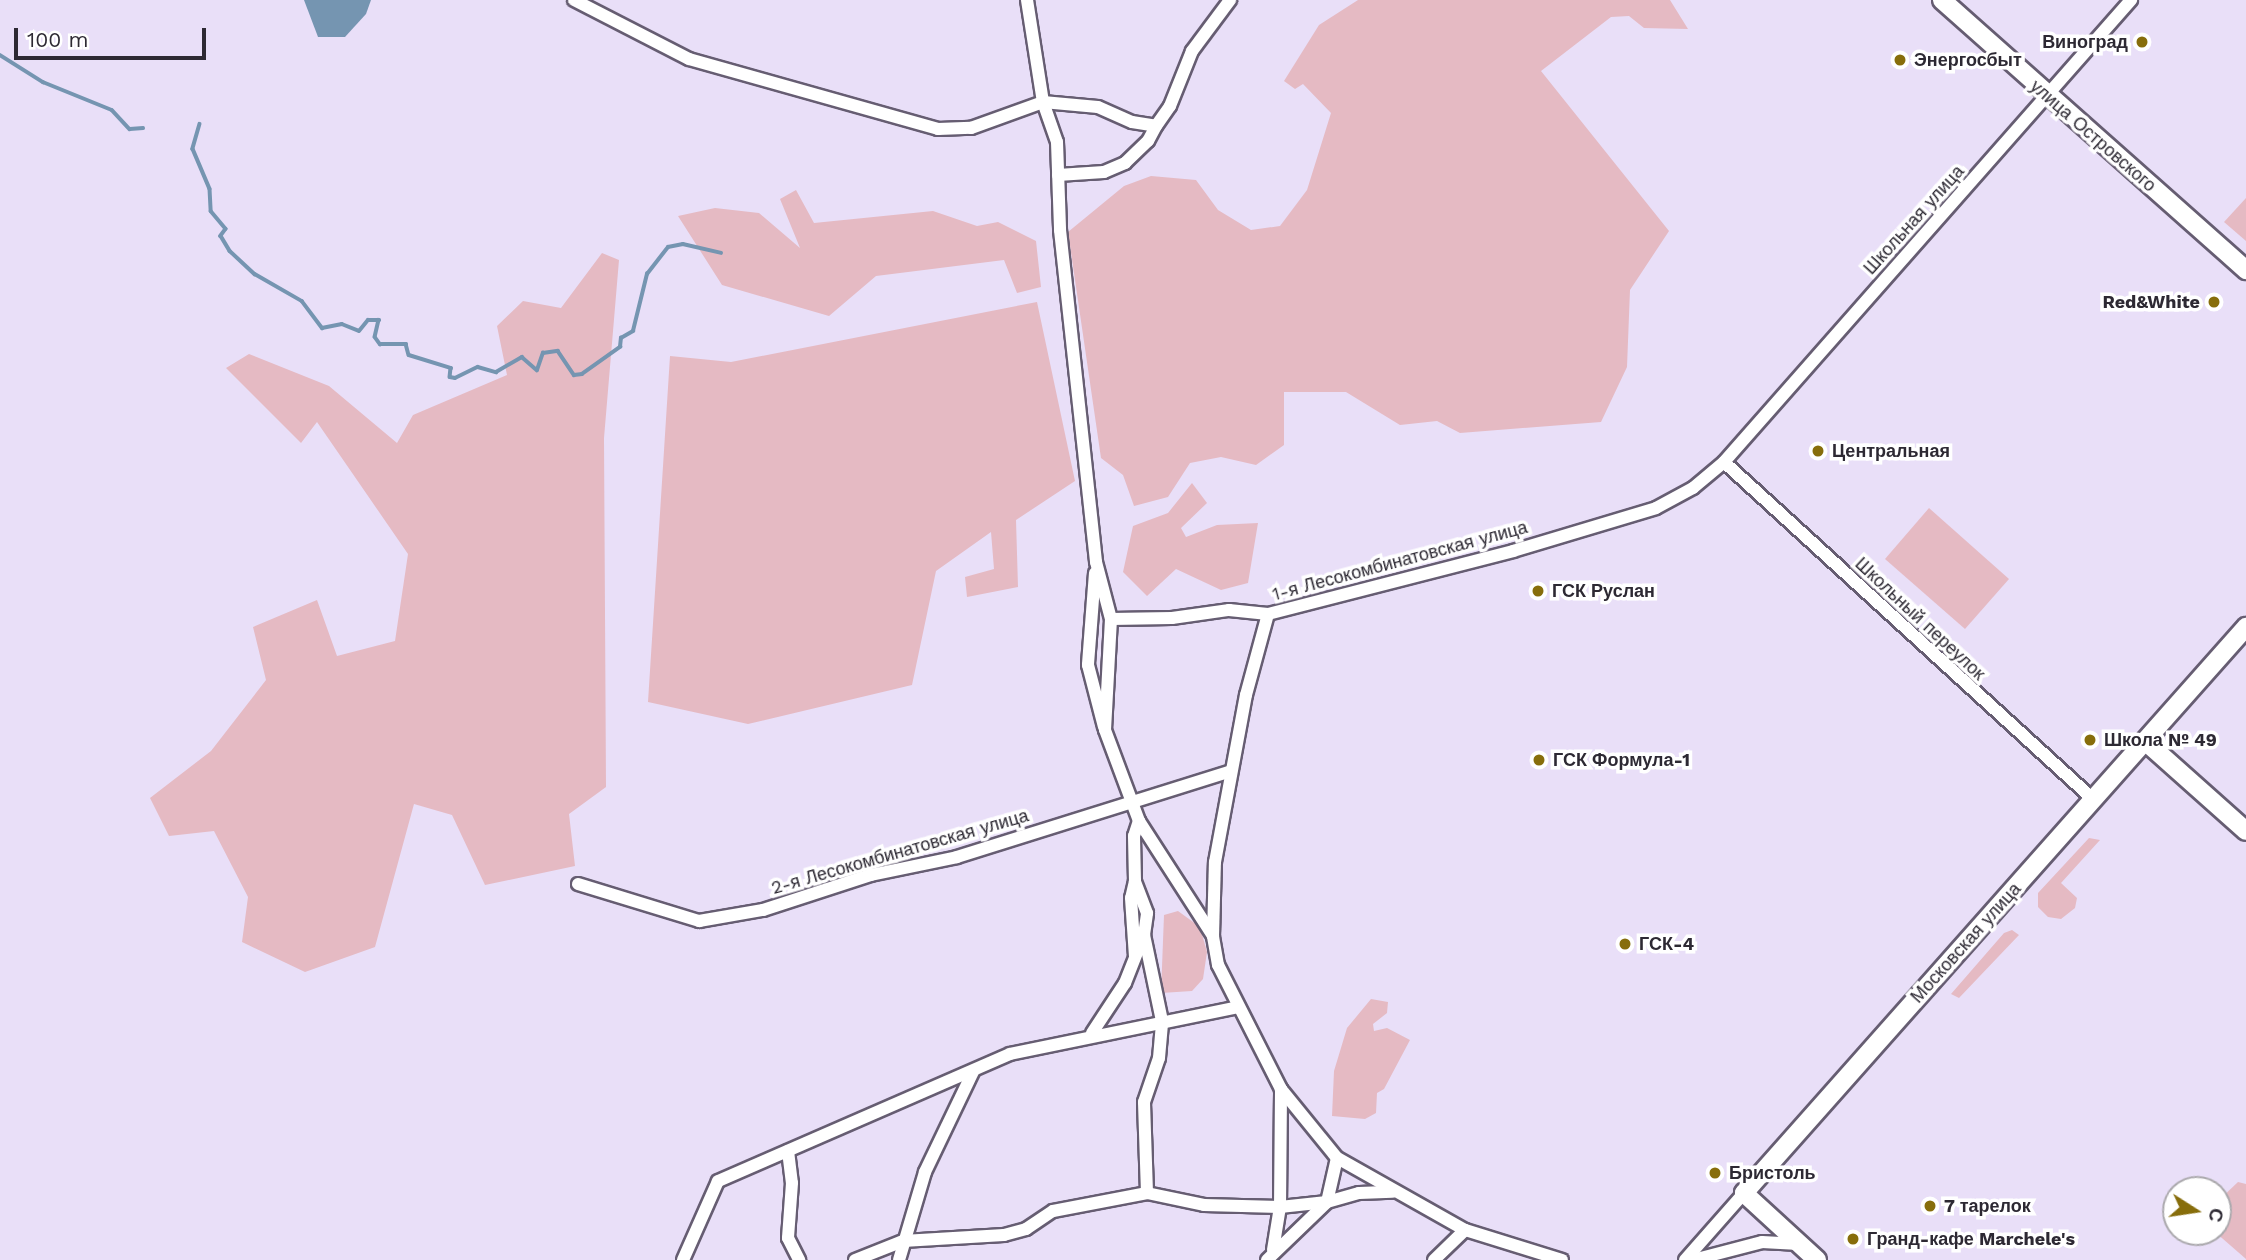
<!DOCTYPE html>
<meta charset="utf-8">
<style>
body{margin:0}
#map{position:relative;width:2246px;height:1260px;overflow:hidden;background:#e9dff8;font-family:"Work Sans",sans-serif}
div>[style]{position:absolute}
.green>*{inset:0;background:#e5bac3}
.water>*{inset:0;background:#7595b1}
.stream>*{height:3.5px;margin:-1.75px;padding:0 1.75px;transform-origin:1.75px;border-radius:1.75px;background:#7595b1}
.roads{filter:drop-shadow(2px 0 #665d72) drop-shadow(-2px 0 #665d72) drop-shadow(0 2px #665d72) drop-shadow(0 -2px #665d72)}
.street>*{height:12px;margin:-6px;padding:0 6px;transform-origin:6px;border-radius:6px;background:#fff}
.secondary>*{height:18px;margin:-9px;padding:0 9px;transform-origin:9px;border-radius:9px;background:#fff}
.dots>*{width:19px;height:19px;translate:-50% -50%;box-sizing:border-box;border:4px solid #fff;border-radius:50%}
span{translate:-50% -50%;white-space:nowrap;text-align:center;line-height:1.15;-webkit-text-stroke:7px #fff;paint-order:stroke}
.poi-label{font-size:18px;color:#2d2933;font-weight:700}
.right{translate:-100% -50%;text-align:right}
.left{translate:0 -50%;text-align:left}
.street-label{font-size:18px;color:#2d2933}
.north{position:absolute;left:2162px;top:1176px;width:70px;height:70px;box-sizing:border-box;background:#fff;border:2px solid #aba9ad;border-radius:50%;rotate:102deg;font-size:19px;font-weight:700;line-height:28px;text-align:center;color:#2d2933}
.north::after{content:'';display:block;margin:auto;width:24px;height:32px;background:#876d0b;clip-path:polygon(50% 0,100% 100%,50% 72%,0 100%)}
.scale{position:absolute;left:14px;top:28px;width:192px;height:32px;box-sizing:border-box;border:4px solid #2d2933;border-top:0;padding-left:9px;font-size:21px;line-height:24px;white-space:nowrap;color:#2d2933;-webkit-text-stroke:5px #fff;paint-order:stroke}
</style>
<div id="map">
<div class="green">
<div style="clip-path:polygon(1358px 0,1670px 0,1688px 29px,1644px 28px,1629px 16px,1611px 17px,1541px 71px,1669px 231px,1630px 290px,1627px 367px,1601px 422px,1460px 433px,1437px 421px,1400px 425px,1346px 392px,1284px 392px,1284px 445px,1256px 465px,1221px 457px,1190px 463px,1168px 497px,1134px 506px,1123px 475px,1101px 458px,1068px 232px,1124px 186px,1151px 176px,1196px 180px,1218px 210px,1251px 230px,1280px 226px,1307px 190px,1331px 113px,1303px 84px,1295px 89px,1284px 81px,1319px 25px)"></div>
<div style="clip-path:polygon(796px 190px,814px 223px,933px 211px,977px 226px,998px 222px,1036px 241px,1041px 287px,1017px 293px,1004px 260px,876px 276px,829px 316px,722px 285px,678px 216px,715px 208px,759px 213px,800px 248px,780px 199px)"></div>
<div style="clip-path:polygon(2246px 198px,2246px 241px,2224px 222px)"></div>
<div style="clip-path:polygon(602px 253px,619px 260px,604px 438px,606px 787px,569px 814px,575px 866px,485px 885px,452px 815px,414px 804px,375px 947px,305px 972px,242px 942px,248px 897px,214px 831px,169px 836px,150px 798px,211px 751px,266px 680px,253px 627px,317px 600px,337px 656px,395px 641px,408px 554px,317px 422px,301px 443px,226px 368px,249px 354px,329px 386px,397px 443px,413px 415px,507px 375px,497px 326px,523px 301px,561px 308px)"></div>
<div style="clip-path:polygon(1037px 302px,1075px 481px,1016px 520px,1018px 587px,967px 597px,965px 577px,994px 569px,991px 532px,936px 571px,912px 685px,748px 724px,648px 702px,670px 356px,731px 362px)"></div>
<div style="clip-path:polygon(1192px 483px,1207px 503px,1181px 528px,1186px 537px,1217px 525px,1258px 523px,1248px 583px,1221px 590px,1176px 569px,1147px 596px,1123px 572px,1133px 526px,1168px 513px)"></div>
<div style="clip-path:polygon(1929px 508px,2009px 579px,1965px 629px,1885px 559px)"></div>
<div style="clip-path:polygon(2089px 838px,2100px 840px,2061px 883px,2077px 898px,2075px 908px,2061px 919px,2048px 917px,2038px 907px,2038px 893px)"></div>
<div style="clip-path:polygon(1178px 911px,1200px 927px,1207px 952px,1203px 979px,1192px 991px,1161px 993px,1164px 915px)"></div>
<div style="clip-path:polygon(2012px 930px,2019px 935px,1998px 957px,1959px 998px,1951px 994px,2004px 933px)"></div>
<div style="clip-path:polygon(1371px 999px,1388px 1002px,1387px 1013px,1373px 1024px,1374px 1031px,1387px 1028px,1410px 1040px,1384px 1089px,1377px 1093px,1376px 1113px,1365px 1119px,1332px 1116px,1334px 1071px,1347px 1028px)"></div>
<div style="clip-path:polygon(2238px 1182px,2246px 1184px,2246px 1259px,2215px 1232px,2218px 1201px)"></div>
</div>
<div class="water">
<div style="clip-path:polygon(304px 0,371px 0,366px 14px,345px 37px,318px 37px)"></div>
</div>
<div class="stream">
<div style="left:0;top:55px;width:51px;rotate:32.1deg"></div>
<div style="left:43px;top:82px;width:74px;rotate:22.1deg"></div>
<div style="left:112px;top:110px;width:26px;rotate:47deg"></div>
<div style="left:130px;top:129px;width:13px;rotate:-4deg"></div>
<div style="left:200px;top:124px;width:26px;rotate:106deg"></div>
<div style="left:193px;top:149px;width:43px;rotate:67deg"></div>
<div style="left:210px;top:189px;width:22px;rotate:87deg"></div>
<div style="left:211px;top:211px;width:23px;rotate:50deg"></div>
<div style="left:226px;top:229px;width:9px;rotate:126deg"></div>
<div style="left:221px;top:236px;width:17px;rotate:59deg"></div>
<div style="left:230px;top:251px;width:34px;rotate:43deg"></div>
<div style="left:255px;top:274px;width:54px;rotate:29.9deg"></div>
<div style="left:302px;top:301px;width:34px;rotate:53deg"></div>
<div style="left:322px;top:328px;width:20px;rotate:-11deg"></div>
<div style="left:342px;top:324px;width:18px;rotate:22deg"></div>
<div style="left:359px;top:331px;width:14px;rotate:-51deg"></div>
<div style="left:368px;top:320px;width:11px"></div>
<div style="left:379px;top:320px;width:17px;rotate:103deg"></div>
<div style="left:375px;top:337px;width:9px;rotate:54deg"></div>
<div style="left:380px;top:344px;width:26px"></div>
<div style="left:406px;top:344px;width:11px;rotate:75deg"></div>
<div style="left:409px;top:355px;width:44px;rotate:17.2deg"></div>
<div style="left:451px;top:368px;width:9px;rotate:96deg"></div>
<div style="left:450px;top:377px;width:5px;rotate:11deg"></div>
<div style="left:455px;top:378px;width:25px;rotate:-26deg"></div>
<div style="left:478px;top:367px;width:19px;rotate:16deg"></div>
<div style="left:496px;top:372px;width:30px;rotate:-30deg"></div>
<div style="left:522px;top:357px;width:20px;rotate:41deg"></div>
<div style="left:537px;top:370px;width:18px;rotate:-71deg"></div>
<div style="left:543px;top:353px;width:15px;rotate:-8deg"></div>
<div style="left:558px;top:351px;width:29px;rotate:56deg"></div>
<div style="left:574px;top:375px;width:8px;rotate:-7deg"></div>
<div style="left:582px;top:374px;width:47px;rotate:-35.4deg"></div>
<div style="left:620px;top:347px;width:9px;rotate:-84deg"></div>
<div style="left:621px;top:338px;width:14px;rotate:-30deg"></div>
<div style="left:633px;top:331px;width:59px;rotate:-76.2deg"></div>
<div style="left:647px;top:274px;width:34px;rotate:-52deg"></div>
<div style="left:668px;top:247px;width:15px;rotate:-11deg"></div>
<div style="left:683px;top:244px;width:39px;rotate:13deg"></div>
</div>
<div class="roads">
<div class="street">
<div style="left:574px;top:0;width:129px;rotate:27.2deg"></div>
<div style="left:689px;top:59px;width:259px;rotate:15.7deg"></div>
<div style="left:938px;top:129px;width:33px;rotate:-2deg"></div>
<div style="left:971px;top:128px;width:77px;rotate:-19.9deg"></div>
<div style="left:1043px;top:102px;width:55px;rotate:5.2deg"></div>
<div style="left:1098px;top:107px;width:37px;rotate:24deg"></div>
<div style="left:1132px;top:122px;width:24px;rotate:9deg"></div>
<div style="left:1156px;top:126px;width:24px;rotate:-55deg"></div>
<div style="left:1170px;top:106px;width:59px;rotate:-68.2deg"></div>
<div style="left:1192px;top:51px;width:64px;rotate:-53.3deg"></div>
<div style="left:1027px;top:0;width:103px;rotate:81.1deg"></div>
<div style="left:1043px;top:102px;width:42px;rotate:70.7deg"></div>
<div style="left:1057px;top:142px;width:88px;rotate:88deg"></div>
<div style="left:1060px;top:230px;width:334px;rotate:83.8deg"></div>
<div style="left:1096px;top:562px;width:59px;rotate:75.3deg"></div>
<div style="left:1111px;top:619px;width:111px;rotate:93.1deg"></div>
<div style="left:1105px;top:730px;width:97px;rotate:69.5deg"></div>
<div style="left:1139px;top:821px;width:137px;rotate:57.2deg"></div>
<div style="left:1058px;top:175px;width:46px;rotate:-3.7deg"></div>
<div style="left:1104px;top:172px;width:23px;rotate:-23deg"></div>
<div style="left:1125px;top:163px;width:32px;rotate:-44deg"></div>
<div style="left:1148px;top:141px;width:17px;rotate:-62deg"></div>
<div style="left:1724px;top:462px;width:501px;rotate:42.41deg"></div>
<div style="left:1095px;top:573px;width:92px;rotate:94.4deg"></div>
<div style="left:1088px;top:665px;width:64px;rotate:75.5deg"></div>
<div style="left:1111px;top:619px;width:61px;rotate:-0.9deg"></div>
<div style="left:1172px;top:618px;width:58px;rotate:-8deg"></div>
<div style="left:1229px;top:610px;width:39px;rotate:6deg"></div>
<div style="left:1135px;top:881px;width:17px;rotate:103deg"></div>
<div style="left:1131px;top:898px;width:58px;rotate:86.1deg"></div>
<div style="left:578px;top:884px;width:127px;rotate:17deg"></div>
<div style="left:699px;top:921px;width:65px;rotate:-9.8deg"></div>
<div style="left:763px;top:910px;width:114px;rotate:-18deg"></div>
<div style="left:871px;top:875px;width:88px;rotate:-11.8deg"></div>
<div style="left:957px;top:857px;width:287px;rotate:-17.4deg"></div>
<div style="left:1092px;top:1033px;width:60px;rotate:-56.6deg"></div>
<div style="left:1125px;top:983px;width:52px;rotate:-68.4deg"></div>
<div style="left:1144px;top:935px;width:22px;rotate:-82deg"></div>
<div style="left:1147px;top:913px;width:34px;rotate:-111deg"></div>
<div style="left:1135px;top:881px;width:45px;rotate:-91.3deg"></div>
<div style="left:1134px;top:836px;width:16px;rotate:-72deg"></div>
<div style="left:788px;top:1151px;width:32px;rotate:83deg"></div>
<div style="left:792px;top:1183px;width:55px;rotate:94.2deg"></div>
<div style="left:788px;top:1238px;width:25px;rotate:63deg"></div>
<div style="left:1147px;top:1193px;width:58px;rotate:11.9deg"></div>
<div style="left:1204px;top:1205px;width:76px;rotate:1.5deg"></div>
<div style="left:1280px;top:1207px;width:47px;rotate:-6.1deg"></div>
<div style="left:1327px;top:1202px;width:45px;rotate:-77.2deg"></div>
<div style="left:1273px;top:1250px;width:44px;rotate:-80.8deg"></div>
<div style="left:1280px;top:1207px;width:118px;rotate:-89.5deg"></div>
<div style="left:683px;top:1260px;width:86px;rotate:-66.1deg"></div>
<div style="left:718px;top:1181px;width:318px;rotate:-23.5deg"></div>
<div style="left:1010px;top:1054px;width:233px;rotate:-11.6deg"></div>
<div style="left:855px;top:1260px;width:52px;rotate:-21.6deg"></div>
<div style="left:903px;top:1241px;width:101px;rotate:-3.4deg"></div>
<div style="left:1004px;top:1235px;width:23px;rotate:-15deg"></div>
<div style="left:1026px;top:1229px;width:32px;rotate:-34deg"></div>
<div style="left:1053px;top:1211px;width:96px;rotate:-10.8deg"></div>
<div style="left:1147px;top:1193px;width:91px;rotate:-91.9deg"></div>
<div style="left:1144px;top:1102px;width:46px;rotate:-71.2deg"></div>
<div style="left:1159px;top:1058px;width:37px;rotate:-85deg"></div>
<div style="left:1162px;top:1021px;width:88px;rotate:-101.8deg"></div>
<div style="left:899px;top:1260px;width:92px;rotate:-73.5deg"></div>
<div style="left:925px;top:1172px;width:111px;rotate:-64.4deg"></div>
<div style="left:1267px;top:1260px;width:83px;rotate:-44deg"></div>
<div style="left:1327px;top:1202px;width:33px;rotate:-16deg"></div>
<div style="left:1359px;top:1193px;width:33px;rotate:-2deg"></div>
<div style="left:1434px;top:1260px;width:43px;rotate:-44.1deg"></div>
<div style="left:1562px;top:1260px;width:102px;rotate:-162.8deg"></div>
<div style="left:1465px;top:1230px;width:147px;rotate:-150.6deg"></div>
<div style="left:1337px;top:1158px;width:89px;rotate:-129.1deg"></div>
<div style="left:1281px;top:1089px;width:139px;rotate:-116.9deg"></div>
<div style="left:1218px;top:965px;width:29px;rotate:-100deg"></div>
<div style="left:1213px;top:936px;width:74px;rotate:-88.5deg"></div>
<div style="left:1215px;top:862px;width:170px;rotate:-79.5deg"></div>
<div style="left:1246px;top:695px;width:84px;rotate:-74.8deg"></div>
<div style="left:1268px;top:614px;width:253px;rotate:-14.4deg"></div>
<div style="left:1513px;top:551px;width:149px;rotate:-16.7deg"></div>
<div style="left:1656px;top:508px;width:42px;rotate:-28.4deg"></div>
<div style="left:1693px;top:488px;width:40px;rotate:-40deg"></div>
<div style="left:1724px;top:462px;width:616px;rotate:-48.62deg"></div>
<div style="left:1685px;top:1260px;width:89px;rotate:-48.6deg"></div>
<div style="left:1693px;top:1260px;width:71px;rotate:-14.6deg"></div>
<div style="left:1762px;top:1242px;width:37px;rotate:3deg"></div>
</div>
<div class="secondary">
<div style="left:1942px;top:0;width:407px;rotate:41.6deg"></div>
<div style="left:2145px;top:741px;width:135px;rotate:41.7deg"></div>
<div style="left:1817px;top:1260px;width:99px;rotate:-137.5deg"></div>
<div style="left:1744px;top:1193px;width:757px;rotate:-48.43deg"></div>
</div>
</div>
<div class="dots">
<div style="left:2142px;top:42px;background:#876d0b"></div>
<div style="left:1900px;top:60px;background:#876d0b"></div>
<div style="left:2214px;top:302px;background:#876d0b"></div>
<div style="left:1818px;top:451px;background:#876d0b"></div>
<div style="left:1538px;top:591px;background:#876d0b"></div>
<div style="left:2090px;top:740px;background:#876d0b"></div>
<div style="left:1539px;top:760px;background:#876d0b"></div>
<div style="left:1625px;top:944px;background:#876d0b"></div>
<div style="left:1715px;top:1173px;background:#876d0b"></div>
<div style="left:1930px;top:1206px;background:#876d0b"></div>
<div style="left:1853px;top:1239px;background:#876d0b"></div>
</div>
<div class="poi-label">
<span class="right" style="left:2128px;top:42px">Виноград</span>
<span class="left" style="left:1914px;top:60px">Энергосбыт</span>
<span class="right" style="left:2200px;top:302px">Red&amp;White</span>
<span class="left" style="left:1832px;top:451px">Центральная</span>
<span class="left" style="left:1552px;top:591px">ГСК Руслан</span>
<span class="left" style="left:2104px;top:740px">Школа № 49</span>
<span class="left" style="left:1553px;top:760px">ГСК Формула-1</span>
<span class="left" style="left:1639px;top:944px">ГСК-4</span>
<span class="left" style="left:1729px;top:1173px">Бристоль</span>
<span class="left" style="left:1944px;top:1206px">7 тарелок</span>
<span class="left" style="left:1867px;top:1239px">Гранд-кафе Marchele's</span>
</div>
<div class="street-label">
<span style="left:2093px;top:136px;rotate:41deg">улица Островского</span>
<span style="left:1914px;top:220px;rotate:-48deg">Школьная улица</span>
<span style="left:1400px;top:561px;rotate:-15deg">1-я Лесокомбинатовская улица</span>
<span style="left:1920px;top:619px;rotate:43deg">Школьный переулок</span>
<span style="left:900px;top:852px;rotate:-16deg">2-я Лесокомбинатовская улица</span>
<span style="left:1966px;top:943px;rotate:-48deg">Московская улица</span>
</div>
<div class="north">С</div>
<div class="scale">100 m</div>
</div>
